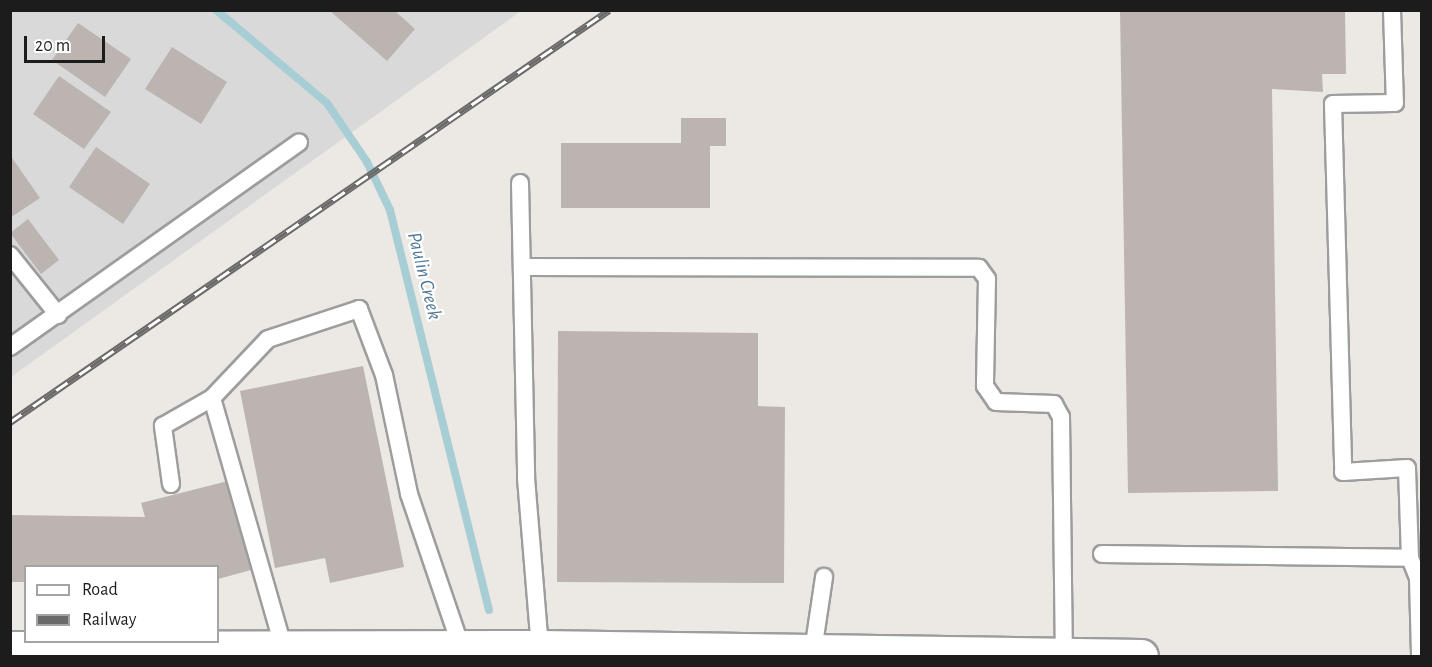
<!DOCTYPE html>
<style>
body{margin:0}
#map{position:relative;width:1432px;height:667px;overflow:hidden;background:#ece8e3;font-family:"Alegreya Sans",sans-serif}
div>[style]{position:absolute}
.residential>*{inset:0;background:#dad9d9}
.stream>*{height:8px;margin:-4px;padding:0 4px;transform-origin:4px;border-radius:4px;background:#a8ced5}
.building>*{inset:0;background:#bcb4b0}
.roads{filter:drop-shadow(2px 0 #9d9d9d) drop-shadow(-2px 0 #9d9d9d) drop-shadow(0 2px #9d9d9d) drop-shadow(0 -2px #9d9d9d)}
.service>*{height:16px;margin:-8px;padding:0 8px;transform-origin:8px;border-radius:8px;background:#fff}
.tertiary>*{height:33px;margin:-16.5px;padding:0 16.5px;transform-origin:16.5px;border-radius:16.5px;background:#fff}
.rail>*{height:7px;margin-top:-3.5px;transform-origin:0;background:repeating-linear-gradient(90deg,#fff 0 14px,#6a6a6a 0 28px);box-sizing:border-box;border-block:2px solid #6a6a6a}
span{translate:-50% -50%;white-space:nowrap;text-align:center;line-height:1.15;-webkit-text-stroke:4.5px #fff;paint-order:stroke}
.water-label{font-size:20px;color:#517a99;font-style:italic}
.frame{position:absolute;inset:0;border:12px solid #1c1c1c;pointer-events:none}
.legend{position:absolute;left:24px;top:565px;width:195px;height:78px;box-sizing:border-box;background:#fff;border:2px solid #a4a4a4;margin:0;padding:8px 10px;list-style:none;font-size:18px;color:#1c1c1c}
.legend li{display:flex;align-items:center;gap:12px;height:30px}
.legend b{width:30px;border:2px solid #a4a4a4}
.scale{position:absolute;left:24px;top:36px;width:81px;height:27px;box-sizing:border-box;border:3px solid #1c1c1c;border-top:0;padding-left:8px;font-size:18px;line-height:21px;white-space:nowrap;color:#1c1c1c;-webkit-text-stroke:4px #fff;paint-order:stroke}
</style>
<div id="map">
<div class="residential">
<div style="clip-path:polygon(11px 11px,521px 11px,11px 377px)"></div>
</div>
<div class="stream">
<div style="left:216px;top:10px;width:145px;rotate:40deg"></div>
<div style="left:327px;top:103px;width:71px;rotate:55.9deg"></div>
<div style="left:367px;top:162px;width:53px;rotate:64.4deg"></div>
<div style="left:390px;top:210px;width:412px;rotate:76.1deg"></div>
</div>
<div class="building">
<div style="clip-path:polygon(329px 10px,394px 10px,415px 29px,387px 61px)"></div>
<div style="clip-path:polygon(1120px 10px,1345px 10px,1346px 74px,1322px 74px,1323px 92px,1272px 89px,1278px 491px,1128px 493px)"></div>
<div style="clip-path:polygon(78px 23px,131px 59px,105px 97px,52px 60px)"></div>
<div style="clip-path:polygon(172px 47px,227px 82px,201px 124px,145px 89px)"></div>
<div style="clip-path:polygon(59px 76px,111px 112px,84px 149px,33px 114px)"></div>
<div style="clip-path:polygon(681px 118px,726px 118px,726px 146px,710px 146px,710px 208px,561px 208px,561px 143px,681px 143px)"></div>
<div style="clip-path:polygon(96px 147px,150px 184px,123px 224px,69px 187px)"></div>
<div style="clip-path:polygon(10px 155px,40px 198px,10px 218px)"></div>
<div style="clip-path:polygon(28px 219px,59px 260px,41px 274px,10px 233px)"></div>
<div style="clip-path:polygon(558px 331px,758px 333px,758px 406px,785px 407px,784px 583px,557px 582px)"></div>
<div style="clip-path:polygon(363px 366px,404px 567px,330px 583px,325px 558px,275px 568px,240px 391px)"></div>
<div style="clip-path:polygon(228px 481px,251px 570px,218px 579px,218px 566px,26px 566px,26px 582px,10px 582px,10px 515px,145px 517px,141px 503px)"></div>
</div>
<div class="roads">
<div class="service">
<div style="left:1392px;top:10px;width:93px;rotate:88.2deg"></div>
<div style="left:1395px;top:103px;width:62px;rotate:179.1deg"></div>
<div style="left:1333px;top:104px;width:368px;rotate:88.4deg"></div>
<div style="left:1343px;top:472px;width:64px;rotate:-3.6deg"></div>
<div style="left:1407px;top:468px;width:90px;rotate:88.1deg"></div>
<div style="left:520px;top:183px;width:295px;rotate:88.8deg"></div>
<div style="left:526px;top:478px;width:170px;rotate:85.3deg"></div>
<div style="left:10px;top:255px;width:77px;rotate:51.3deg"></div>
<div style="left:522px;top:267px;width:457px;rotate:0.1deg"></div>
<div style="left:979px;top:268px;width:14px;rotate:54deg"></div>
<div style="left:987px;top:279px;width:107px;rotate:91.1deg"></div>
<div style="left:985px;top:386px;width:19px;rotate:55deg"></div>
<div style="left:996px;top:402px;width:58px;rotate:2deg"></div>
<div style="left:1054px;top:404px;width:15px;rotate:62deg"></div>
<div style="left:1061px;top:417px;width:239px;rotate:89.3deg"></div>
<div style="left:10px;top:347px;width:354px;rotate:-35.3deg"></div>
<div style="left:212px;top:398px;width:81px;rotate:-46.5deg"></div>
<div style="left:268px;top:339px;width:96px;rotate:-18.2deg"></div>
<div style="left:359px;top:309px;width:71px;rotate:69.3deg"></div>
<div style="left:384px;top:375px;width:122px;rotate:78.1deg"></div>
<div style="left:409px;top:494px;width:162px;rotate:71.2deg"></div>
<div style="left:171px;top:484px;width:59px;rotate:-97.9deg"></div>
<div style="left:163px;top:426px;width:56px;rotate:-29.7deg"></div>
<div style="left:212px;top:398px;width:261px;rotate:74deg"></div>
<div style="left:1102px;top:554px;width:308px;rotate:0.7deg"></div>
<div style="left:1410px;top:558px;width:22px;rotate:68deg"></div>
<div style="left:1418px;top:578px;width:78px;rotate:88.5deg"></div>
<div style="left:813px;top:651px;width:75px;rotate:-81.5deg"></div>
</div>
<div class="tertiary">
<div style="left:10px;top:648px;width:530px;rotate:-0.11deg"></div>
<div style="left:540px;top:647px;width:601px;rotate:0.86deg"></div>
</div>
</div>
<div class="rail">
<div style="left:10px;top:422px;width:727px;rotate:-34.52deg"></div>
</div>
<div class="water-label">
<span style="left:424px;top:276px;rotate:76deg">Paulin Creek</span>
</div>
<div class="frame"></div>
<ul class="legend">
<li><b style="height:8px;background:#fff"></b>Road</li>
<li><b style="height:8px;background:#6a6a6a"></b>Railway</li>
</ul>
<div class="scale">20 m</div>
</div>
